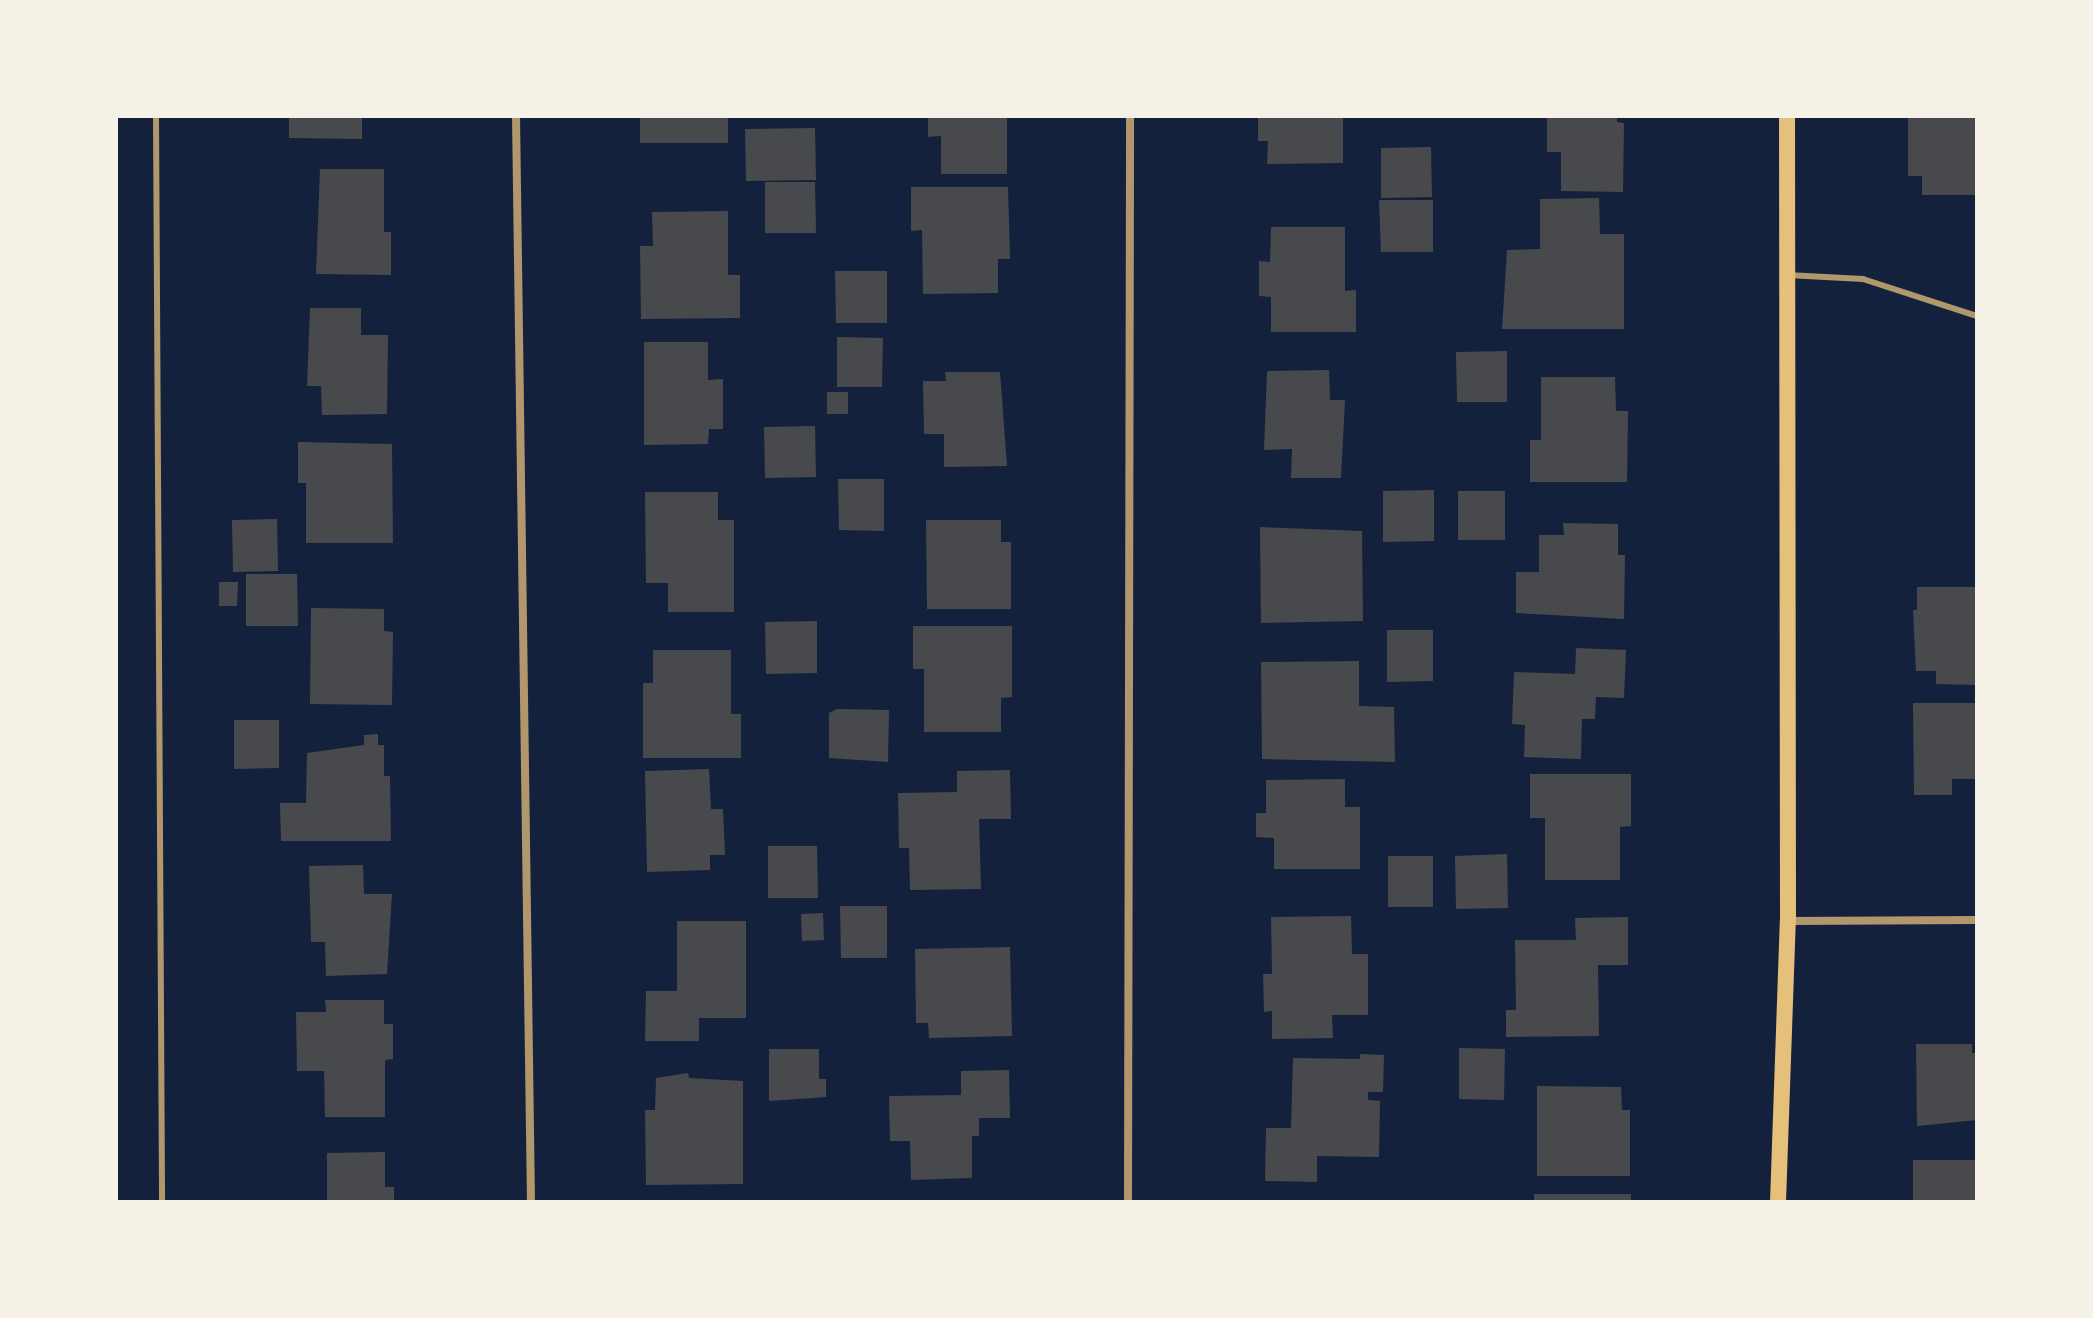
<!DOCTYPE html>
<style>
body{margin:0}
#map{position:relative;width:2093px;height:1318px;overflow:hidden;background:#14213d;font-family:"Roboto Serif",serif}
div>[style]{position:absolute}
.building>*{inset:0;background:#48494c}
.service>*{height:6px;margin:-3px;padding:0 3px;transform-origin:3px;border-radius:3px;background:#b1986c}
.minor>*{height:8px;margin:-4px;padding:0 4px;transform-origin:4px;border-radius:4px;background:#b1986c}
.secondary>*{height:16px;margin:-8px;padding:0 8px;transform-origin:8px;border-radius:8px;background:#e5c07b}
span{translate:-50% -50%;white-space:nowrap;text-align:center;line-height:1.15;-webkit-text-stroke:8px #f6f1e7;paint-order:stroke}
.frame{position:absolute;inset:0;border:118px solid #f6f1e7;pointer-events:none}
</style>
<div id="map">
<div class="building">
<div style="clip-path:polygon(289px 116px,362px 116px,362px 139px,289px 138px)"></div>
<div style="clip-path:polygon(640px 116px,728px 116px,728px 143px,640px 143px)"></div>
<div style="clip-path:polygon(928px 116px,1007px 116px,1007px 174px,941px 174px,941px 136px,928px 137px)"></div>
<div style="clip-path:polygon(1258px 116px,1343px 116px,1343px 163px,1267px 164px,1268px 141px,1258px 141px)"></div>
<div style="clip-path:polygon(1547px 116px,1617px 116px,1617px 122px,1624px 123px,1623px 192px,1561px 191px,1561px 152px,1547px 152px)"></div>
<div style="clip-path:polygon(1908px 116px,1977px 116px,1977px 195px,1922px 195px,1922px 176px,1908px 176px)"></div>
<div style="clip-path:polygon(815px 128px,816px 180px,746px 181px,745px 129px)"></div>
<div style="clip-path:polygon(1431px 147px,1432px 197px,1381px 198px,1381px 148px)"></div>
<div style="clip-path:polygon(320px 169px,384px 169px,384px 232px,391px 232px,391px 275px,316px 274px)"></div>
<div style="clip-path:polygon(765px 182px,815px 182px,816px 233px,765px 233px)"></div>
<div style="clip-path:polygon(911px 187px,1008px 187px,1010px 259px,998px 259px,998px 293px,923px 294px,922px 230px,911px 231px)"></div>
<div style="clip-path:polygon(1599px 198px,1600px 234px,1624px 234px,1624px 329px,1502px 329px,1507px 250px,1540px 249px,1540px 199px)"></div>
<div style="clip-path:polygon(1379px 200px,1433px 200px,1433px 252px,1381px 252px)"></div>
<div style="clip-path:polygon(728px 211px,728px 275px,740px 275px,740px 318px,641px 319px,640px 246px,653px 246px,652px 212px)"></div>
<div style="clip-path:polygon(1271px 227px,1345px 227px,1345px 291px,1356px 290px,1356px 332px,1271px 332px,1271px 297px,1259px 296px,1259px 261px,1270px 262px)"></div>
<div style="clip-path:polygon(835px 271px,887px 271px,887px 323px,836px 323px)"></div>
<div style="clip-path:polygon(310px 308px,361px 308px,361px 335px,388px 335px,387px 414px,322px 415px,321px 386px,307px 386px)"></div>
<div style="clip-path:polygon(837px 337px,883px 338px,882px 387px,837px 387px)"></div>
<div style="clip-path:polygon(644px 342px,708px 342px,708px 380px,723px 379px,723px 429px,709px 429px,708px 444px,644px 445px)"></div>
<div style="clip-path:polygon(1507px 351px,1507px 402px,1457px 402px,1456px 352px)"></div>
<div style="clip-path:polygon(1329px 370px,1330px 400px,1345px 400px,1341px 478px,1291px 478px,1292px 449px,1264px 450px,1267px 371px)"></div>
<div style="clip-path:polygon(945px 372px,1000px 372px,1007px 466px,944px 467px,944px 434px,924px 434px,923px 381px,946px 381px)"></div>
<div style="clip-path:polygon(1541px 377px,1615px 377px,1616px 411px,1628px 411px,1627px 482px,1530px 482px,1530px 440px,1541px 440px)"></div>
<div style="clip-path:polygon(827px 392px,848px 392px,848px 414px,827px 414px)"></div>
<div style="clip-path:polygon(815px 426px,816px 477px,765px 478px,764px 427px)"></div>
<div style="clip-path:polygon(298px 442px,392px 444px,393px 543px,306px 543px,306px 483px,298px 483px)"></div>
<div style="clip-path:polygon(838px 479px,884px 479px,884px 531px,839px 530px)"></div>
<div style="clip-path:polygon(1434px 490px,1434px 541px,1383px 542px,1383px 491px)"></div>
<div style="clip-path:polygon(1458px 491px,1505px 491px,1505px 540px,1458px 540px)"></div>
<div style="clip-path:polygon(645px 492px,718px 492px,718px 520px,734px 520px,734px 612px,668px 612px,668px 583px,646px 583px)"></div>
<div style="clip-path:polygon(277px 519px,278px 571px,233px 572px,232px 520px)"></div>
<div style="clip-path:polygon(926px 520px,1001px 520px,1001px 542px,1011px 542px,1011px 609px,927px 609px)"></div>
<div style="clip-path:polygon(1563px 523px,1618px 524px,1618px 555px,1625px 555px,1624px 619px,1516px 613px,1516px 572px,1539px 572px,1539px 535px,1564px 535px)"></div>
<div style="clip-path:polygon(1260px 527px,1362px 531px,1363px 621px,1261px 623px)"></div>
<div style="clip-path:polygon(246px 574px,297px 574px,298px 626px,246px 626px)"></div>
<div style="clip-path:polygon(219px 582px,238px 582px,237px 606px,219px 606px)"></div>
<div style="clip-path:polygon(1917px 587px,1977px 587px,1976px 685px,1936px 684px,1936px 671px,1916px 671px,1913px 610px,1917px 610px)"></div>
<div style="clip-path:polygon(311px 608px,384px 609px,384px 631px,393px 632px,392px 705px,310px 704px)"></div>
<div style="clip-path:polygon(817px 621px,817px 673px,766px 674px,765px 622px)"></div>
<div style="clip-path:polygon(913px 626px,1012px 626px,1012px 697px,1001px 698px,1001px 732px,924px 732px,924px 669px,913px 669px)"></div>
<div style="clip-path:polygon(1387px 630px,1433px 630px,1433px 681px,1387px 682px)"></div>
<div style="clip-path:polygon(1576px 648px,1626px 650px,1624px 698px,1596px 697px,1595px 719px,1582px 719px,1581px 759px,1524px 757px,1525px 725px,1512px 724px,1514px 672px,1575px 674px)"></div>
<div style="clip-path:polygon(653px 650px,731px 650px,731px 714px,741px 714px,741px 758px,643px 758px,643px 683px,653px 683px)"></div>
<div style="clip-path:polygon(1359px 661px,1359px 706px,1394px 707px,1395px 762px,1262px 759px,1261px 662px)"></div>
<div style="clip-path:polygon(1913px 703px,1977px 703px,1977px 779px,1952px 779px,1952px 795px,1914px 795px)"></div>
<div style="clip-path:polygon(837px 709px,889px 710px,888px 762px,829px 758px,829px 713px)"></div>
<div style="clip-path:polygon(234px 720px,279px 720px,279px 768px,234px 769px)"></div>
<div style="clip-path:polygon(378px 734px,378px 745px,384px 745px,384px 776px,390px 776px,391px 841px,281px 841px,280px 803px,306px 803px,307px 753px,364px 745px,364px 735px)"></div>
<div style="clip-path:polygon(709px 769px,711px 809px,723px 809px,725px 855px,710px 855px,710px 870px,647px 872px,645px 771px)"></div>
<div style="clip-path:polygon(1010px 770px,1011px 819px,979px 819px,981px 889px,910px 890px,909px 848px,899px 848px,898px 793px,957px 792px,957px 771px)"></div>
<div style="clip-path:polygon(1530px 774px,1631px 774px,1631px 826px,1620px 827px,1620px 880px,1545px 880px,1545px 818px,1530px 818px)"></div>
<div style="clip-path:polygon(1345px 779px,1345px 807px,1360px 807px,1360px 869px,1274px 869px,1274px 838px,1256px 837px,1256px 813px,1266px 813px,1266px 780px)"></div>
<div style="clip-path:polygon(768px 846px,817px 846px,818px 898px,768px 898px)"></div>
<div style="clip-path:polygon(1507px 854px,1508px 908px,1456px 909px,1455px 856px)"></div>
<div style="clip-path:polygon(1388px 856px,1433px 856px,1433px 907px,1388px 907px)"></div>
<div style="clip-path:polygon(363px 865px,364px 894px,392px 894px,387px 974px,326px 976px,325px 942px,311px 942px,309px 866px)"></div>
<div style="clip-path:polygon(840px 906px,887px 906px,887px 958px,841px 958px)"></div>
<div style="clip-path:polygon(823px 913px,824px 940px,802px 941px,801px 914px)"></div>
<div style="clip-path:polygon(1351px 916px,1352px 954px,1368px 954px,1368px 1015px,1332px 1015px,1333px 1038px,1272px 1039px,1272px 1011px,1264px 1012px,1263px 974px,1272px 974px,1271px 917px)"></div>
<div style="clip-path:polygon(1628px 917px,1628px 965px,1598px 965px,1599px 1036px,1506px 1037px,1506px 1010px,1516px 1010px,1515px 940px,1576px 940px,1575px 918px)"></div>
<div style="clip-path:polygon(677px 921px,746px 921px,746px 1018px,699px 1018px,699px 1041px,645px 1041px,646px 991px,677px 991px)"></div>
<div style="clip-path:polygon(1010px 947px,1012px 1036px,929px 1038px,928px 1023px,916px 1023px,915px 949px)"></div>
<div style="clip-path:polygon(325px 1000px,384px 1000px,384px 1024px,393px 1024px,393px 1059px,385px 1060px,385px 1117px,325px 1117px,324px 1071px,297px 1071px,296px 1012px,326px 1012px)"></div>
<div style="clip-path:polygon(1916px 1044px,1972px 1044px,1972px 1053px,1977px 1053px,1977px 1120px,1917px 1126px)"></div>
<div style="clip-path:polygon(1459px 1048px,1505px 1049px,1504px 1100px,1459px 1099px)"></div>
<div style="clip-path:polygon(769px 1049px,819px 1049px,819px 1079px,826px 1079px,826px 1097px,769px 1101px)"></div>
<div style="clip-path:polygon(1360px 1054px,1384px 1055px,1383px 1092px,1368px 1092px,1368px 1100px,1380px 1101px,1379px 1157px,1317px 1156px,1317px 1182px,1265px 1181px,1266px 1128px,1291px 1128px,1293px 1058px,1360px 1059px)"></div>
<div style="clip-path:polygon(1009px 1070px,1010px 1118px,979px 1118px,979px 1136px,972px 1136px,972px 1178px,911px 1180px,910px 1141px,890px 1141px,889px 1096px,961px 1095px,961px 1071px)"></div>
<div style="clip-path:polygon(688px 1073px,689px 1078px,743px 1081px,743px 1184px,646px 1185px,645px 1110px,655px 1110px,656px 1078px)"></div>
<div style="clip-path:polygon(1537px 1086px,1621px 1087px,1622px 1110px,1630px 1110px,1630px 1176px,1537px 1176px)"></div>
<div style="clip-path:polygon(385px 1152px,385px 1187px,394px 1187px,394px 1202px,327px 1202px,327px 1153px)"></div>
<div style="clip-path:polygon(1913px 1160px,1977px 1160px,1977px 1202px,1913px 1202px)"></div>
<div style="clip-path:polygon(1534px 1194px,1631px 1194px,1631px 1202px,1534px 1202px)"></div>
</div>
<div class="service">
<div style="left:156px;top:116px;width:1086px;rotate:89.68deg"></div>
<div style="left:1787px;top:275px;width:76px;rotate:3deg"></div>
<div style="left:1863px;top:279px;width:120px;rotate:18deg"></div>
</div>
<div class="minor">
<div style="left:516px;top:116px;width:1086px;rotate:89.21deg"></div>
<div style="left:1788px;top:921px;width:189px;rotate:-0.3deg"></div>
<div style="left:1128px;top:1202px;width:1086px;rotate:-89.89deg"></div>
</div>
<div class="secondary">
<div style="left:1778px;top:1202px;width:281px;rotate:-88deg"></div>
<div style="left:1788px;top:921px;width:805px;rotate:-90.07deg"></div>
</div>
<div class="frame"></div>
</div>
